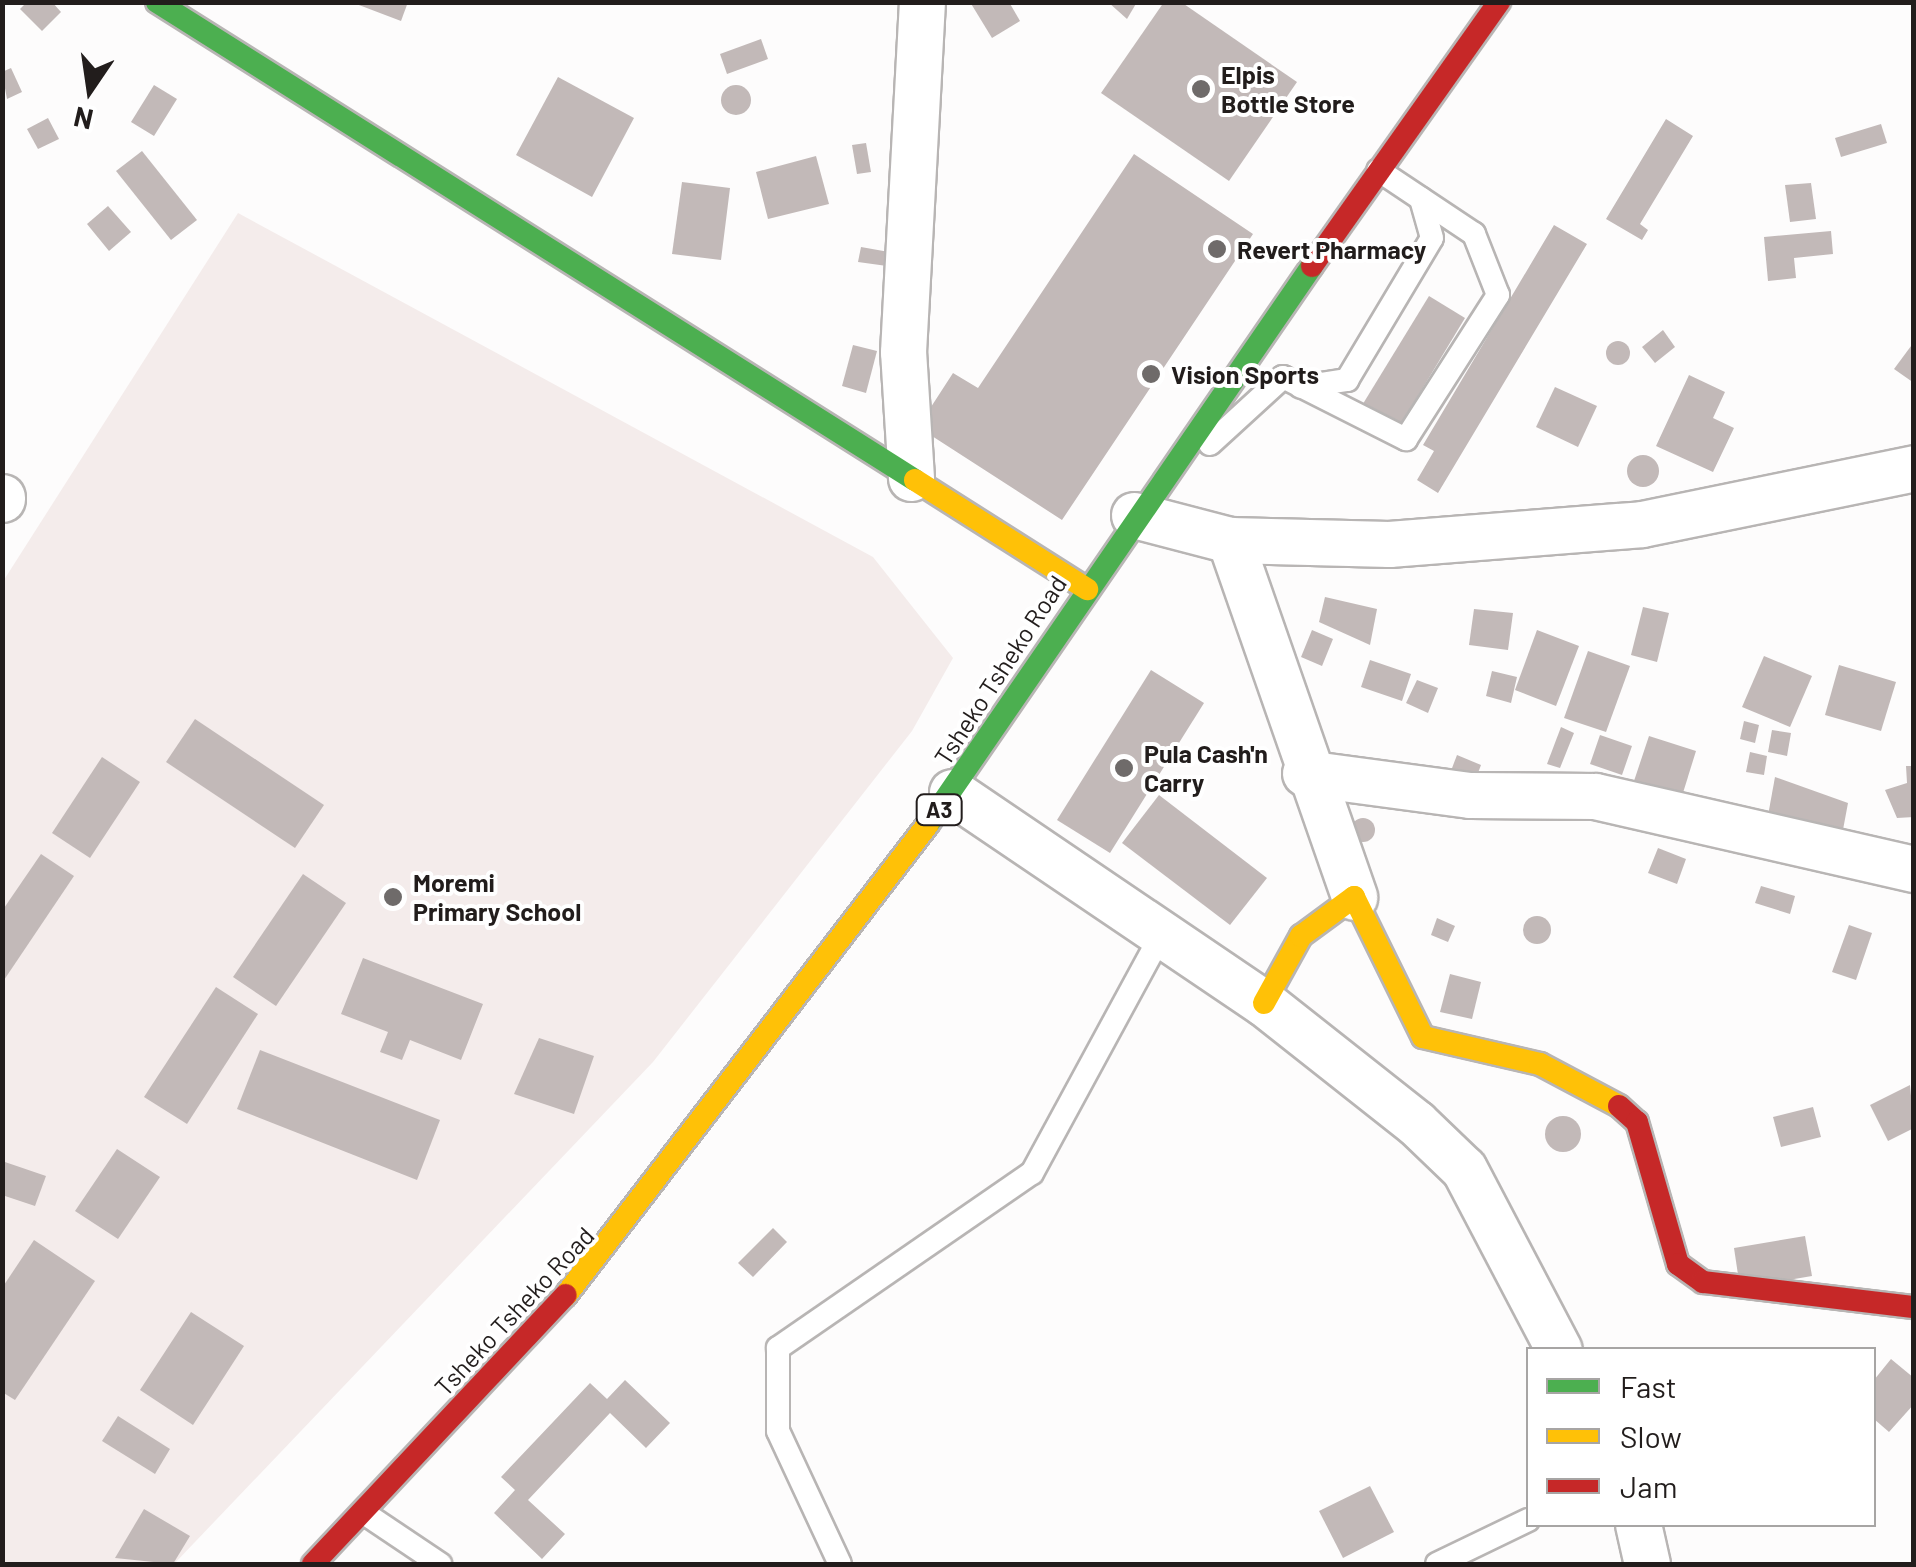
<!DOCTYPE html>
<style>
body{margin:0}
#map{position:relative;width:1916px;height:1567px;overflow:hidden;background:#fdfcfc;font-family:Barlow,sans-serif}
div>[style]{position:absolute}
.built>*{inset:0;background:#f4eceb}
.building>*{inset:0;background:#c2b9b8}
.round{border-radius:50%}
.roads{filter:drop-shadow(2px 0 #b8b5b4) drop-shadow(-2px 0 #b8b5b4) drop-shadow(0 2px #b8b5b4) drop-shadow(0 -2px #b8b5b4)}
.lane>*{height:22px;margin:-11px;padding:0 11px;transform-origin:11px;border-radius:11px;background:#fff}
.street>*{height:45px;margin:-22.5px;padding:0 22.5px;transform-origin:22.5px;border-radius:22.5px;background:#fff}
.fast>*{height:22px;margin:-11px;padding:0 11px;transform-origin:11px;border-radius:11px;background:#4caf50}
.slow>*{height:22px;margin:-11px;padding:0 11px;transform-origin:11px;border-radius:11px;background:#ffc107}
.jam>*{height:22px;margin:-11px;padding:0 11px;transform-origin:11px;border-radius:11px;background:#c62828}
.dots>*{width:28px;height:28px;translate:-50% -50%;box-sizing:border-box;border:5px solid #fff;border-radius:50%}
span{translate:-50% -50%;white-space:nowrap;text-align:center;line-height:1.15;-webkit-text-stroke:8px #fff;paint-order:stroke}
.shield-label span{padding:2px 8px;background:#fff;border:2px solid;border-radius:8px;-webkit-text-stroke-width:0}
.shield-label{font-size:22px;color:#221d1c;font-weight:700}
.poi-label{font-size:25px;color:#221d1c;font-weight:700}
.left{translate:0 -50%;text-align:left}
.street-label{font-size:25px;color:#221d1c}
.frame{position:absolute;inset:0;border:5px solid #221d1c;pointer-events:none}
.legend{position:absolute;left:1526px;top:1347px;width:350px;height:180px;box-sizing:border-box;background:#fff;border:2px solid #a7a5a4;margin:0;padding:12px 18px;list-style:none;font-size:30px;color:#221d1c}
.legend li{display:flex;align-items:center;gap:20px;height:50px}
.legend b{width:50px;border:2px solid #a7a5a4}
.north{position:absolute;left:40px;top:40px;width:100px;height:100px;-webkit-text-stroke:8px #fff;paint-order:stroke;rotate:193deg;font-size:28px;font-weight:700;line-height:40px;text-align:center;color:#221d1c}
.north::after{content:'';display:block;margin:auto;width:35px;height:45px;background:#221d1c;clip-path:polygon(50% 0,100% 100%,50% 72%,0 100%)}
</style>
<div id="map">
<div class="built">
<div style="clip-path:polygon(238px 213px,873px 557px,953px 658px,912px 731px,653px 1062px,174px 1564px,3px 1564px,2px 583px)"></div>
</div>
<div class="building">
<div style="clip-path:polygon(27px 2px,52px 2px,61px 12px,42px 31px,20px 9px)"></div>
<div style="clip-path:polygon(351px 2px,408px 2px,401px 21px)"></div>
<div style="clip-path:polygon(970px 2px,1009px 2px,1020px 21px,992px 38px)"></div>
<div style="clip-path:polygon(1108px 2px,1137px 2px,1127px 19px)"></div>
<div style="clip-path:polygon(1164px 2px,1181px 2px,1297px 82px,1229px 181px,1101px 93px)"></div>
<div style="clip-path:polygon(761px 39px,768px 59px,727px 74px,720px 54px)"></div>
<div style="clip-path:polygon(11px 68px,22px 92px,7px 99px,2px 72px)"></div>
<div style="clip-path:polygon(558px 77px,634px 118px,592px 197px,516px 155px)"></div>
<div style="clip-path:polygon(154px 85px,177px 99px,154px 136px,131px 122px)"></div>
<div class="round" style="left:721px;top:85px;width:30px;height:30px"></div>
<div style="clip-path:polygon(48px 118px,59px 139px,38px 149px,27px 129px)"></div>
<div style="clip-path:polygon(1666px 119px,1693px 136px,1640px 224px,1648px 230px,1642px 240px,1606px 219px)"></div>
<div style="clip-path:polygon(1881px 124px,1887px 143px,1841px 157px,1835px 138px)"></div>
<div style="clip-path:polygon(866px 143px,871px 172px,857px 174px,852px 145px)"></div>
<div style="clip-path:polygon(142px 151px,197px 220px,171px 240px,116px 171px)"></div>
<div style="clip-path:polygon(1134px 154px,1253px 234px,1062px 520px,918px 427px,953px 373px,978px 388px)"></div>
<div style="clip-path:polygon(816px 156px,829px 204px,768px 219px,756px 172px)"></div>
<div style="clip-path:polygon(682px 182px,730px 188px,721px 260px,672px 254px)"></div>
<div style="clip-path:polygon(1811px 183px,1816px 219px,1790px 222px,1785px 185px)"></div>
<div style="clip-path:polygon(108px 206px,131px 232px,109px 251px,87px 224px)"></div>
<div style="clip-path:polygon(1554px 225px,1587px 244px,1438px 493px,1417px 480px,1434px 451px,1423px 445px)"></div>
<div style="clip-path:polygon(1831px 231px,1833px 254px,1794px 258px,1796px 278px,1768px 281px,1764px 237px)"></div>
<div style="clip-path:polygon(861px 247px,889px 252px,887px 266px,858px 262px)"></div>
<div style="clip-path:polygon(1429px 296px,1465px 318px,1398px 429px,1361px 407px)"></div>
<div style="clip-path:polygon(1663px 330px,1675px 347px,1655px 363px,1642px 347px)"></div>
<div class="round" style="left:1606px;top:341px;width:24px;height:24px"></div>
<div style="clip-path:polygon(1914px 342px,1914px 383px,1894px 369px)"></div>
<div style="clip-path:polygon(853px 345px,877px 351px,866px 393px,842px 386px)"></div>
<div style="clip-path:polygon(1689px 375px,1725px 392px,1713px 418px,1734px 428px,1713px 472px,1656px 446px)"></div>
<div style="clip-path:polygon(1555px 387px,1597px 406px,1578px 447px,1536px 427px)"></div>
<div class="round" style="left:1627px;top:455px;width:32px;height:32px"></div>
<div style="clip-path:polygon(1325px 597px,1377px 609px,1370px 645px,1319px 622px)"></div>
<div style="clip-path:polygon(1643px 607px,1669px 613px,1657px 662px,1631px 655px)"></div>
<div style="clip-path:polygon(1474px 609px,1513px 613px,1508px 650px,1469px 645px)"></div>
<div style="clip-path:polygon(1312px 630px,1333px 639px,1322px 666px,1301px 657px)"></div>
<div style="clip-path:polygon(1537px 630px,1579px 646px,1556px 706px,1515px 690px)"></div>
<div style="clip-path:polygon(1588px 651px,1630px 666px,1606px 732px,1564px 718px)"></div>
<div style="clip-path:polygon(1764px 656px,1812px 676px,1790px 727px,1742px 707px)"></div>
<div style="clip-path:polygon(1370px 660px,1411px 674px,1402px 701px,1361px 687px)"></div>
<div style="clip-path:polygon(1839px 665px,1896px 682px,1881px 731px,1825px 715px)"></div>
<div style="clip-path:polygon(1151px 670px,1204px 703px,1110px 853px,1057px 820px)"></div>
<div style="clip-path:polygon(1492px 671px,1517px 677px,1511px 703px,1486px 696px)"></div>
<div style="clip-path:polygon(1417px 680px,1438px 688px,1428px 713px,1406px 703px)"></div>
<div style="clip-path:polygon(195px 719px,324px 805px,295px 848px,166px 762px)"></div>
<div style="clip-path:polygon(1744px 721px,1759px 725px,1755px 743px,1740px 739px)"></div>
<div style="clip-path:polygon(1561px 727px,1574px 733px,1560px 768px,1547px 764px)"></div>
<div style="clip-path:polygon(1772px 730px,1791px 733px,1787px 756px,1768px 752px)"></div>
<div style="clip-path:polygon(1600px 735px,1632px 746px,1622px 775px,1590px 764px)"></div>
<div style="clip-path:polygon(1649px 736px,1696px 751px,1682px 796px,1634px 781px)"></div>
<div style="clip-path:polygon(1750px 752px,1767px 756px,1764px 775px,1746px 772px)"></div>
<div style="clip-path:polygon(1457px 755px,1481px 765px,1473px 786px,1449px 776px)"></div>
<div style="clip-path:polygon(102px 757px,140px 782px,90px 858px,52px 833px)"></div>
<div style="clip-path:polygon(1906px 766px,1914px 766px,1914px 817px,1897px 818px,1885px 790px,1907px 783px)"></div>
<div style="clip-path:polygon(1775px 777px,1848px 803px,1842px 835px,1767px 821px)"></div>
<div style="clip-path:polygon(1159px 795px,1267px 878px,1230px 925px,1122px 843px)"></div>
<div class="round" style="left:1351px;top:818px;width:24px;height:24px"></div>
<div style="clip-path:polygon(1658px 848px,1686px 859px,1677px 884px,1648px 873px)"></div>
<div style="clip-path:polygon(41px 854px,74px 876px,2px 983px,2px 911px)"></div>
<div style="clip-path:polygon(303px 874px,346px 903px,276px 1006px,233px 977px)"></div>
<div style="clip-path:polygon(1761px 886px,1795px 896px,1790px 914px,1755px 903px)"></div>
<div class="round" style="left:1523px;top:916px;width:28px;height:28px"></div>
<div style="clip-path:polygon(1437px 918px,1455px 926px,1448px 942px,1431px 935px)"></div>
<div style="clip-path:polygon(1849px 925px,1872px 933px,1856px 980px,1832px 972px)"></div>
<div style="clip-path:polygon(363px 958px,483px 1004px,461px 1060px,410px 1040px,402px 1060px,380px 1052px,388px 1032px,341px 1014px)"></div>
<div style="clip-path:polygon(1450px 974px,1481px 982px,1472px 1019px,1440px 1012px)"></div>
<div style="clip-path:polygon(216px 987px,258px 1014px,187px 1124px,144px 1097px)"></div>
<div style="clip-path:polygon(539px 1038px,594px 1056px,574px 1114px,514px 1094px)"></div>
<div style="clip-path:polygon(260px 1050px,440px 1120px,417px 1180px,237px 1109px)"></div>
<div style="clip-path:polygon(1910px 1085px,1914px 1128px,1888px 1141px,1870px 1105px)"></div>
<div style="clip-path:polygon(1813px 1107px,1821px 1137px,1781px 1147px,1773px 1117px)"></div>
<div class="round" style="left:1545px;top:1116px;width:36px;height:36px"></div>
<div style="clip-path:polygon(117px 1149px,160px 1177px,118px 1239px,75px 1211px)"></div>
<div style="clip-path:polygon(2px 1161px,46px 1176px,35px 1206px,2px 1195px)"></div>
<div style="clip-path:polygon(773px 1228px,787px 1242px,753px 1277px,738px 1263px)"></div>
<div style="clip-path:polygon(1805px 1236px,1812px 1276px,1740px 1288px,1734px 1248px)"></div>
<div style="clip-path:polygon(34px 1240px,95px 1281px,15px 1400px,2px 1392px,2px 1288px)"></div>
<div style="clip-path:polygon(191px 1312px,244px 1346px,193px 1425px,140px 1390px)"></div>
<div style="clip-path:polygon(1891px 1359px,1914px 1378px,1914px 1404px,1889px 1432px,1874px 1419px,1874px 1380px)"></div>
<div style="clip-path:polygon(625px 1380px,670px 1423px,646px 1448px,610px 1413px,528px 1500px,565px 1534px,542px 1559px,494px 1513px,515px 1490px,501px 1477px,590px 1383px,607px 1399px)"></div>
<div style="clip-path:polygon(118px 1416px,170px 1449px,155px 1474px,102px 1441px)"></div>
<div style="clip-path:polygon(1370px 1486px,1394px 1532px,1343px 1558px,1319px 1511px)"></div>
<div style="clip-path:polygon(144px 1509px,190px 1536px,173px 1564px,115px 1558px)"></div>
</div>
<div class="roads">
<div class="lane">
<div style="left:1301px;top:387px;width:47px;rotate:-8.7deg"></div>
<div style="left:1347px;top:380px;width:165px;rotate:-59.1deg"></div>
<div style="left:1432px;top:238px;width:41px;rotate:-105.8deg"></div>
<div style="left:1210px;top:444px;width:99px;rotate:-42.5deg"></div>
<div style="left:1283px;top:377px;width:138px;rotate:26.8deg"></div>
<div style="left:1406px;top:439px;width:171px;rotate:-57.4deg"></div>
<div style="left:1498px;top:295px;width:66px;rotate:-111.5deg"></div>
<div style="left:1474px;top:234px;width:115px;rotate:-146.3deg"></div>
<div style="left:364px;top:1513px;width:92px;rotate:33.9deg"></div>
<div style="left:840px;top:1564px;width:147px;rotate:-115deg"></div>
<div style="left:778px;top:1431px;width:83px;rotate:-90deg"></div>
<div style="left:778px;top:1348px;width:308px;rotate:-34.6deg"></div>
<div style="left:1032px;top:1173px;width:268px;rotate:-61.5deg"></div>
<div style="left:1437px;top:1564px;width:101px;rotate:-25.8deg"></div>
</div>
<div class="street">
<div style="left:911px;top:478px;width:126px;rotate:-93.6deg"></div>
<div style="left:903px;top:352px;width:351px;rotate:-86.9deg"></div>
<div style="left:2px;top:497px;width:2px;rotate:90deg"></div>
<div style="left:1134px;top:515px;width:99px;rotate:14.6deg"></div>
<div style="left:1230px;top:540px;width:159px;rotate:1.4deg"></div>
<div style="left:1389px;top:544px;width:254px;rotate:-4.5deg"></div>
<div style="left:1642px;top:524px;width:278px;rotate:-11.6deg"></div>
<div style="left:1230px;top:540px;width:378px;rotate:70.8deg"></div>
<div style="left:1305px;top:773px;width:166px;rotate:7.6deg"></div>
<div style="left:1470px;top:795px;width:125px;rotate:0.5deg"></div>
<div style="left:1595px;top:796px;width:327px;rotate:12.9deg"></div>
<div style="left:952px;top:792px;width:377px;rotate:34.1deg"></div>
<div style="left:1264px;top:1003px;width:194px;rotate:38.3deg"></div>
<div style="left:1416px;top:1123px;width:66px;rotate:43.8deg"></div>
<div style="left:1464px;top:1169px;width:204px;rotate:62.3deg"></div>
<div style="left:1638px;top:1524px;width:41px;rotate:77.3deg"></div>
</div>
<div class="fast">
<div style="left:157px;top:2px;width:896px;rotate:32.24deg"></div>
<div style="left:928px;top:824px;width:677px;rotate:-55.47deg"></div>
</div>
<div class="slow">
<div style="left:915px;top:480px;width:204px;rotate:32.4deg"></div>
<div style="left:1264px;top:1003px;width:77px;rotate:-61.1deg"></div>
<div style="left:1301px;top:936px;width:66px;rotate:-36.3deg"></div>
<div style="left:1354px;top:897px;width:156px;rotate:63.8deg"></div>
<div style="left:1423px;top:1037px;width:120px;rotate:13deg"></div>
<div style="left:1540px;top:1064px;width:89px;rotate:28deg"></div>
<div style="left:566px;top:1295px;width:594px;rotate:-52.45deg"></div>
</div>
<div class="jam">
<div style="left:1312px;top:266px;width:324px;rotate:-54.7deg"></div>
<div style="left:1619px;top:1106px;width:24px;rotate:42deg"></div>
<div style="left:1637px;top:1122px;width:148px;rotate:73.9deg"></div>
<div style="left:1678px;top:1264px;width:31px;rotate:36deg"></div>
<div style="left:1703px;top:1282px;width:212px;rotate:6.8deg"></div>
<div style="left:313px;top:1564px;width:369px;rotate:-46.8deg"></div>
</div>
</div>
<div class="dots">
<div style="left:1201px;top:89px;background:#6f6b6a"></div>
<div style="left:1217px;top:249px;background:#6f6b6a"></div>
<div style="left:1151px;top:374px;background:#6f6b6a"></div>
<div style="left:1124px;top:768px;background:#6f6b6a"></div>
<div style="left:393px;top:897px;background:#6f6b6a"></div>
</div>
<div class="shield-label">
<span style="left:939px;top:810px">A3</span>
</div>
<div class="poi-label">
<span class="left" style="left:1221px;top:89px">Elpis<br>Bottle Store</span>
<span class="left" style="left:1237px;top:249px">Revert Pharmacy</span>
<span class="left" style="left:1171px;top:374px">Vision Sports</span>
<span class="left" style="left:1144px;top:768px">Pula Cash'n<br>Carry</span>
<span class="left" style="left:413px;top:897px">Moremi<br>Primary School</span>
</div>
<div class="street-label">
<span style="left:1000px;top:670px;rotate:-57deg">Tsheko Tsheko Road</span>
<span style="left:514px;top:1311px;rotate:-47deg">Tsheko Tsheko Road</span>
</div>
<div class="frame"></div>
<ul class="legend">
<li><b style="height:12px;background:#4caf50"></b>Fast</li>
<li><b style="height:12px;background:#ffc107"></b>Slow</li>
<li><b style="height:12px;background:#c62828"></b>Jam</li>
</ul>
<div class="north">N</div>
</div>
